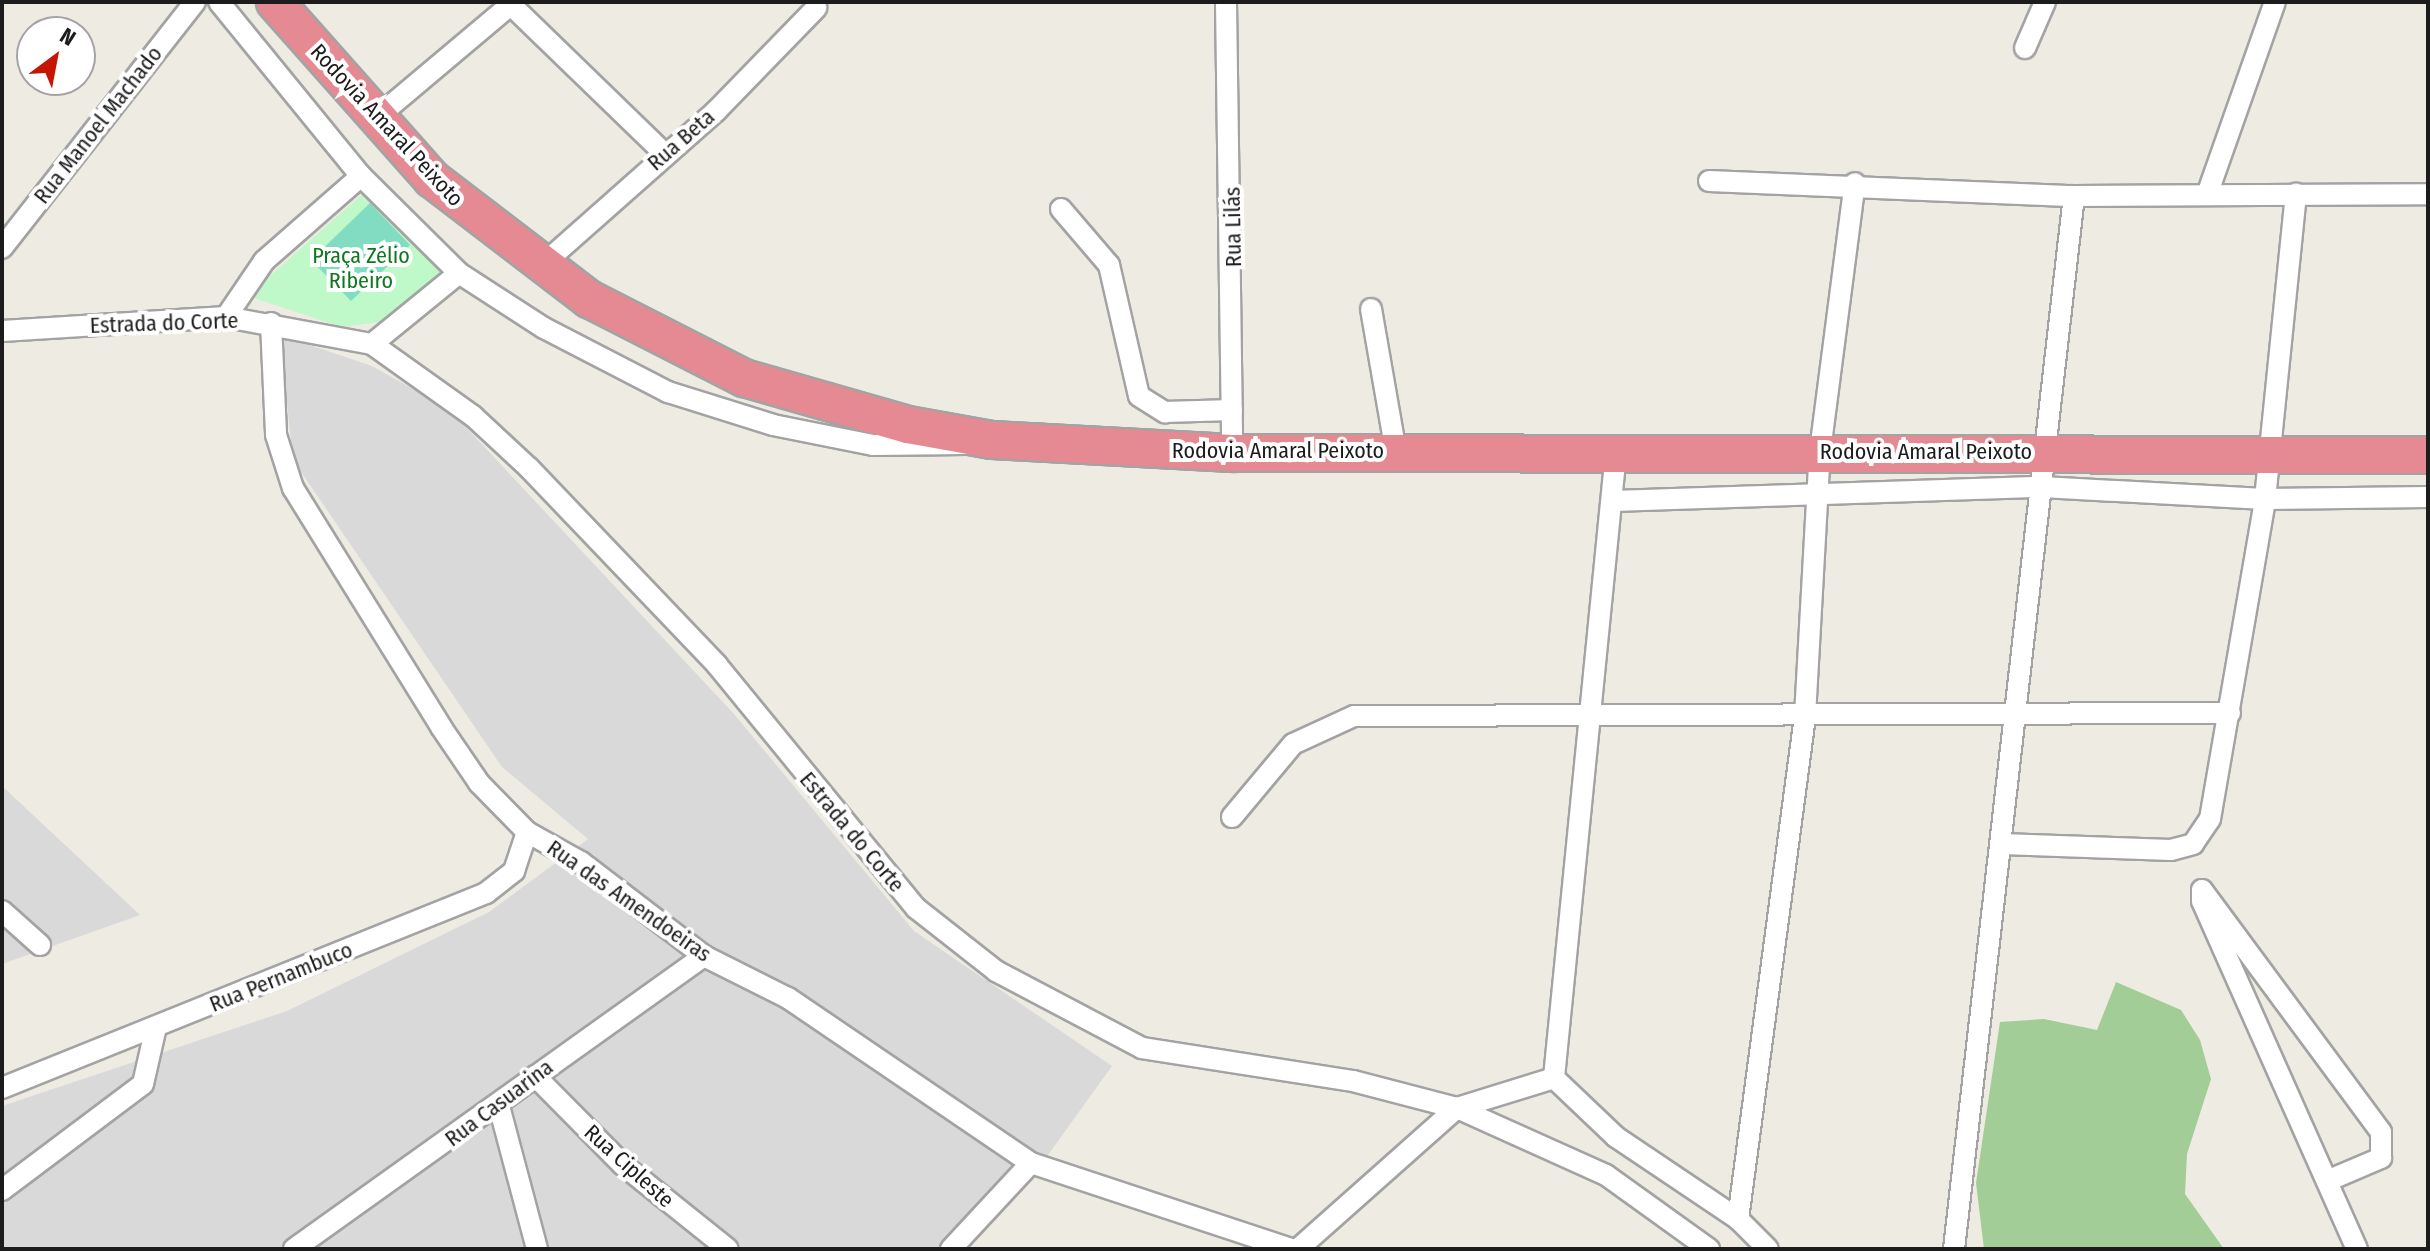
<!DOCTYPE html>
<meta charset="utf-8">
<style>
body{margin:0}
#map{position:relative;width:2430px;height:1251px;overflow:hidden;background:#eeebe2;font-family:"Fira Sans Condensed",sans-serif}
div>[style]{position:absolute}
.residential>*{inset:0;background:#dad9d9}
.forest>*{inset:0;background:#a2cd97}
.park>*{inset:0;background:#bff8c9}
.pitch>*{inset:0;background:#81dcc1}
.roads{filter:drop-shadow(2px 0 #a3a3a3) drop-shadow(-2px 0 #a3a3a3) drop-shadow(0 2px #a3a3a3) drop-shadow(0 -2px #a3a3a3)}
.street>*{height:20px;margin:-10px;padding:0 10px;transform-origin:10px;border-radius:10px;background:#fff}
.highway>*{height:36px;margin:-18px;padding:0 18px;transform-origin:18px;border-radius:18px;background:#e58a93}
span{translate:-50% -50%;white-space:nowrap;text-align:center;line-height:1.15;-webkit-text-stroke:8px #fff;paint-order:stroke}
.street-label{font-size:22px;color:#1c1c1c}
.park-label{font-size:22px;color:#0d7820}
.frame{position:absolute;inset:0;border:4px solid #1c1c1c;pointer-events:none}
.north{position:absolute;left:16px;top:16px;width:80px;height:80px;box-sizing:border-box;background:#fff;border:2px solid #a4a4a4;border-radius:50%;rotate:32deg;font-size:22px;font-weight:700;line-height:32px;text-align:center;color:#1c1c1c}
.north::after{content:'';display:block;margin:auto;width:28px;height:36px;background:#c61503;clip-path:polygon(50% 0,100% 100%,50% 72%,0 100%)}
</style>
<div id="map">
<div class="residential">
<div style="clip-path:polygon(280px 335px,372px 366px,449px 409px,734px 714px,914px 931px,1112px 1066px,1048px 1155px,957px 1249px,2px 1249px,2px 1106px,287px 1011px,489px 912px,588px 839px,502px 767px,293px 460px)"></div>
<div style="clip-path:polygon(2px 786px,140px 915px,2px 964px)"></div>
</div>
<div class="forest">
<div style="clip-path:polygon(2116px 982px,2181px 1010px,2200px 1040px,2211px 1079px,2187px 1154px,2185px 1194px,2224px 1249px,1984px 1249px,1976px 1183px,2000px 1022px,2044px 1019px,2097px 1030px)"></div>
</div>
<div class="park">
<div style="clip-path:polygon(365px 192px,437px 262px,440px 279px,386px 321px,342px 327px,254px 298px,256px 288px)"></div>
</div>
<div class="pitch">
<div style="clip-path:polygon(370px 203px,410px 245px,351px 301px,311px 260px)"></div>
</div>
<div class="roads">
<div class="street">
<div style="left:219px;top:2px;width:225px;rotate:50.8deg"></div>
<div style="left:361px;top:176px;width:138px;rotate:44.7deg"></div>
<div style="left:459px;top:273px;width:101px;rotate:32.9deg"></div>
<div style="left:544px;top:328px;width:140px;rotate:27.3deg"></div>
<div style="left:668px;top:392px;width:110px;rotate:17.4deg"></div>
<div style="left:773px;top:425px;width:102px;rotate:11.3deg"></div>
<div style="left:873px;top:445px;width:92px;rotate:-0.6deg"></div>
<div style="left:508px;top:2px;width:219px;rotate:44.1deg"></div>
<div style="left:1226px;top:2px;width:451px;rotate:89.2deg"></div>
<div style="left:2025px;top:48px;width:50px;rotate:-66.5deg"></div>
<div style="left:376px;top:118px;width:175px;rotate:-40.1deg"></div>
<div style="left:1709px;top:181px;width:365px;rotate:2.4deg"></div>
<div style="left:2074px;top:196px;width:354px;rotate:-0.3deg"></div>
<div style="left:2208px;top:192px;width:201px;rotate:-70.6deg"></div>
<div style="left:1061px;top:209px;width:74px;rotate:49.4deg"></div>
<div style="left:1109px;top:265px;width:134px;rotate:77.1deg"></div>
<div style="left:1139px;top:396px;width:31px;rotate:32deg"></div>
<div style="left:1165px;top:412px;width:67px;rotate:-1.7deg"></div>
<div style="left:2px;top:248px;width:313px;rotate:-51.9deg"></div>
<div style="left:541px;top:266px;width:234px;rotate:-41.5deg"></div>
<div style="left:716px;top:111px;width:144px;rotate:-45.8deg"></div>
<div style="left:1371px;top:309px;width:145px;rotate:80.1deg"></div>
<div style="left:226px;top:317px;width:68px;rotate:-55.8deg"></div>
<div style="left:264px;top:261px;width:129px;rotate:-41.2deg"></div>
<div style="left:271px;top:323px;width:112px;rotate:87.4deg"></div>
<div style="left:276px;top:435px;width:56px;rotate:72.2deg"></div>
<div style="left:293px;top:488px;width:281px;rotate:58.2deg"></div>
<div style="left:441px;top:727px;width:68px;rotate:55.8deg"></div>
<div style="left:479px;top:783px;width:69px;rotate:45.6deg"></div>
<div style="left:527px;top:832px;width:62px;rotate:29.1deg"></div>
<div style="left:581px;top:862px;width:155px;rotate:37.4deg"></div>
<div style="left:704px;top:956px;width:94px;rotate:26.6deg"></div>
<div style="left:788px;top:998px;width:294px;rotate:34.2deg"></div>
<div style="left:1031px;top:1163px;width:274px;rotate:18.3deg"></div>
<div style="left:2px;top:331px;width:224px;rotate:-3.6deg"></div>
<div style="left:226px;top:317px;width:148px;rotate:10.5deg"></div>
<div style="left:372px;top:344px;width:124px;rotate:35.5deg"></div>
<div style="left:473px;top:416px;width:76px;rotate:42.9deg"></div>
<div style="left:529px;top:468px;width:272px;rotate:46.3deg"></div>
<div style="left:717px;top:665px;width:314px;rotate:50.7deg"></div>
<div style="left:916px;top:908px;width:102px;rotate:38.2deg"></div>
<div style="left:996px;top:971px;width:165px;rotate:27.8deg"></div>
<div style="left:1142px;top:1048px;width:214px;rotate:8.9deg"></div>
<div style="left:1353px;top:1081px;width:107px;rotate:14.6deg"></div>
<div style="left:1457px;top:1108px;width:102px;rotate:-17.2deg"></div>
<div style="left:372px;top:344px;width:112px;rotate:-39.2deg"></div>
<div style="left:1616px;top:452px;width:629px;rotate:95.66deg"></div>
<div style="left:1554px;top:1078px;width:86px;rotate:43.6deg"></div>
<div style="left:1616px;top:1137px;width:147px;rotate:33.9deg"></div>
<div style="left:1738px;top:1219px;width:42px;rotate:45deg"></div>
<div style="left:1613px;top:501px;width:429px;rotate:-1.9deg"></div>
<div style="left:2042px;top:487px;width:223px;rotate:3.1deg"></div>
<div style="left:2265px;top:499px;width:163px;rotate:-0.7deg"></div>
<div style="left:1232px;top:817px;width:95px;rotate:-50.1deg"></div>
<div style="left:1293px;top:744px;width:67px;rotate:-24.7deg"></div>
<div style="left:1354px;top:716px;width:876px;rotate:-0.2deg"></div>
<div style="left:2002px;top:844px;width:169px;rotate:2deg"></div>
<div style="left:2171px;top:850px;width:23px;rotate:-15deg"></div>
<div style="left:2193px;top:844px;width:30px;rotate:-56deg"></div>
<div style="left:2210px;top:819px;width:325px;rotate:-80.2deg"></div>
<div style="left:2265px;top:499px;width:307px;rotate:-84.2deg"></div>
<div style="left:2px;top:911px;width:51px;rotate:41.8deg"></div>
<div style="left:535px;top:1076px;width:125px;rotate:45.3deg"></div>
<div style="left:623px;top:1165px;width:134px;rotate:38.7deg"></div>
<div style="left:2px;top:1088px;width:522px;rotate:-21.94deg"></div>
<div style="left:486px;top:893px;width:36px;rotate:-38deg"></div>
<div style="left:514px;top:871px;width:41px;rotate:-71.6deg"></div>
<div style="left:499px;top:1106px;width:148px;rotate:75.1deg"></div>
<div style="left:2327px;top:1181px;width:59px;rotate:-23.1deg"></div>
<div style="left:2381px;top:1158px;width:26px;rotate:-90deg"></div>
<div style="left:2381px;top:1132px;width:301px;rotate:-126.5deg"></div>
<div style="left:2202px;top:890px;width:11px;rotate:90deg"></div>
<div style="left:2202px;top:901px;width:381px;rotate:66deg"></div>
<div style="left:2px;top:1190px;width:176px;rotate:-36.9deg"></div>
<div style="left:143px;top:1084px;width:58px;rotate:-77.2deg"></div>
<div style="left:1738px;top:1219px;width:507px;rotate:-82.41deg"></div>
<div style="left:1805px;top:716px;width:265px;rotate:-86.8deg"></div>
<div style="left:1820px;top:451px;width:270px;rotate:-82.6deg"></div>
<div style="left:294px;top:1249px;width:504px;rotate:-35.55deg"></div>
<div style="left:951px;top:1249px;width:117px;rotate:-47.1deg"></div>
<div style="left:1298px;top:1249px;width:213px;rotate:-41.6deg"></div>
<div style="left:1457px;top:1108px;width:163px;rotate:24.2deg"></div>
<div style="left:1606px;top:1175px;width:127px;rotate:35.7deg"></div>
<div style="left:1954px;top:1249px;width:1060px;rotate:-83.5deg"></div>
</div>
<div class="highway">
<div style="left:275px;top:2px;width:237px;rotate:48.4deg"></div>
<div style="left:432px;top:179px;width:198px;rotate:37.4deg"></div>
<div style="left:589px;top:299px;width:174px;rotate:27deg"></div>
<div style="left:744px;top:378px;width:171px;rotate:16deg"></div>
<div style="left:908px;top:425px;width:85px;rotate:10.1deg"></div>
<div style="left:992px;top:440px;width:240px;rotate:3.1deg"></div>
<div style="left:1232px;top:453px;width:1196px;rotate:0.1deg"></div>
</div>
</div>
<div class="street-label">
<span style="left:98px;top:125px;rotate:-52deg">Rua Manoel Machado</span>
<span style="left:387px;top:125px;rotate:47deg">Rodovia Amaral Peixoto</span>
<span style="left:681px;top:140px;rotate:-41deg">Rua Beta</span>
<span style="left:1233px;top:227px;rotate:-91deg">Rua Lilás</span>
<span style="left:164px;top:323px;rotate:-2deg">Estrada do Corte</span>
<span style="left:1278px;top:451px">Rodovia Amaral Peixoto</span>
<span style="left:1926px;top:452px">Rodovia Amaral Peixoto</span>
<span style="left:852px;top:832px;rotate:50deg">Estrada do Corte</span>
<span style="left:629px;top:901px;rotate:35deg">Rua das Amendoeiras</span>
<span style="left:281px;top:977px;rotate:-22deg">Rua Pernambuco</span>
<span style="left:499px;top:1103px;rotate:-37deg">Rua Casuarina</span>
<span style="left:629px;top:1166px;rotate:42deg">Rua Cipleste</span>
</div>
<div class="park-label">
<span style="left:361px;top:268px">Praça Zélio<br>Ribeiro</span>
</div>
<div class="frame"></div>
<div class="north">N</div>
</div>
